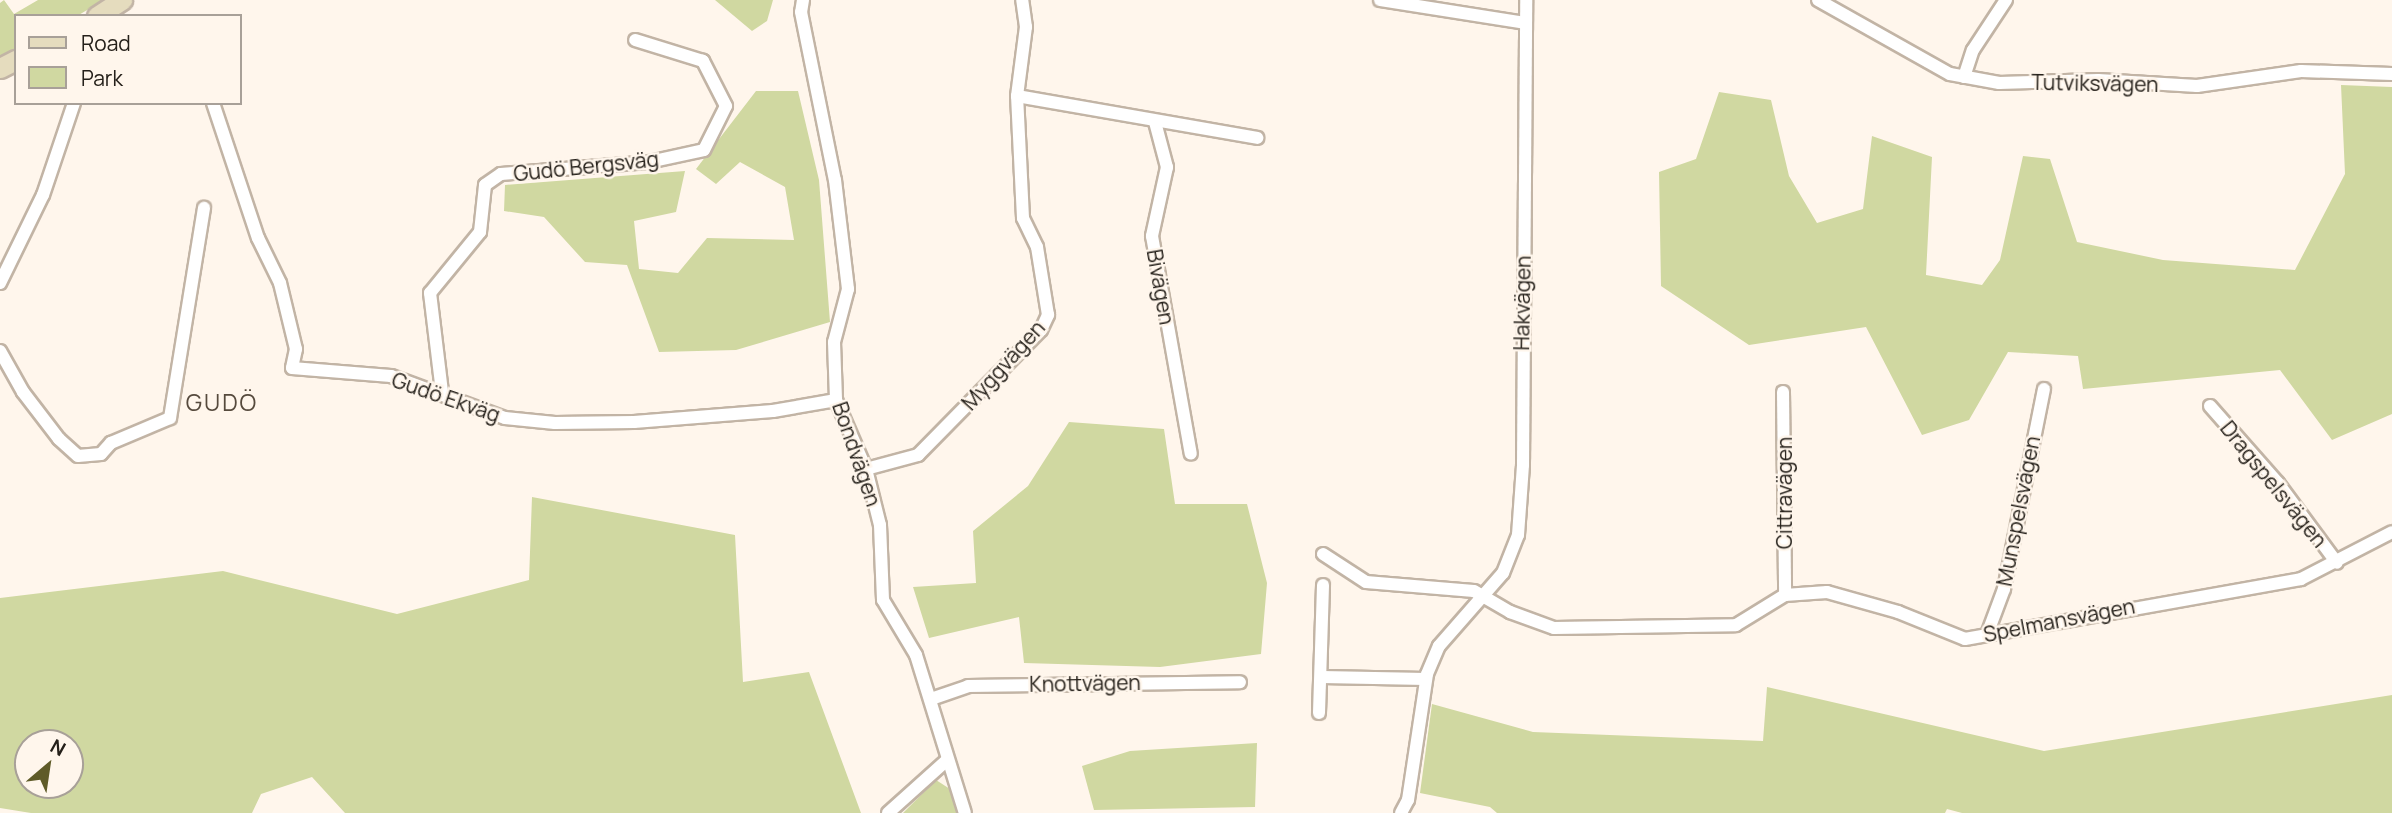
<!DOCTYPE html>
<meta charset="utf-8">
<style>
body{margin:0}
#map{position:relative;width:2392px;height:813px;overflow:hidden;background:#fff6ec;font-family:Manrope,sans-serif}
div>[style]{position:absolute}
.green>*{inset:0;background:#d0d8a1}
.roads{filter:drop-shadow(2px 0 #c2b4a5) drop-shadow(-2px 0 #c2b4a5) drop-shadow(0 2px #c2b4a5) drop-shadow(0 -2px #c2b4a5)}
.minor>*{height:12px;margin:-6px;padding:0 6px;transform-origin:6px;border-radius:6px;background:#fff}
.secondary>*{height:19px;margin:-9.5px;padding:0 9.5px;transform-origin:9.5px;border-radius:9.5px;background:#e5dcbe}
span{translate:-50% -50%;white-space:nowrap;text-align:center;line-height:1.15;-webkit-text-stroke:5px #fff6ec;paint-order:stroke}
.street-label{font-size:21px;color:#25201a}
.neighbourhood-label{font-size:23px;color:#564a3d;letter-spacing:2px}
.legend{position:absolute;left:14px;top:14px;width:228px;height:91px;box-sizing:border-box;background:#fff6ec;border:2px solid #a8a098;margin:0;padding:9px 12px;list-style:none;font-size:21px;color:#25201a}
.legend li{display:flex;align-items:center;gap:14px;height:35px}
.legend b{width:35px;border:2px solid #a8a098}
.north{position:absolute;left:14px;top:729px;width:70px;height:70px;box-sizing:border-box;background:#fff6ec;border:2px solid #a8a098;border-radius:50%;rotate:29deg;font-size:19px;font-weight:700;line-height:28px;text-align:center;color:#25201a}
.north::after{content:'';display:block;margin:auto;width:24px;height:32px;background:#5f5b28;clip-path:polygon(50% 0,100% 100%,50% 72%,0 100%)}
</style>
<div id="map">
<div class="green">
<div style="clip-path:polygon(4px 0,14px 14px,38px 0,104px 0,77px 16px,16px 16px,16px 51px,0 58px,0 3px)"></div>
<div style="clip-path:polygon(715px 0,773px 0,767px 21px,752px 31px)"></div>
<div style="clip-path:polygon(2341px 85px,2392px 87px,2392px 414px,2332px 440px,2280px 370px,2083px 389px,2078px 356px,2008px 352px,1969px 420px,1922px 435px,1866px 327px,1749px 345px,1661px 286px,1659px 172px,1696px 159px,1719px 92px,1771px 100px,1789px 176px,1817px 223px,1863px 209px,1872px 136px,1932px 157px,1926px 275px,1982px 285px,2000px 260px,2023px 156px,2050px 159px,2077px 242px,2163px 260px,2295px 270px,2345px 174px)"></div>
<div style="clip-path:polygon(756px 91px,798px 91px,819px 180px,830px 322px,736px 350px,659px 352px,627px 265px,585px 262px,544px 217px,504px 211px,505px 185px,685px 171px,676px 212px,634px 221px,639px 269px,678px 273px,707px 238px,794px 240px,785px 187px,740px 162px,716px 184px,696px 169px)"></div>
<div style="clip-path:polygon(1069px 422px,1164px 429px,1175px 504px,1247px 504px,1267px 583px,1261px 654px,1160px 667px,1024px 663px,1019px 617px,929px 638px,913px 587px,976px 583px,973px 531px,1028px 486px)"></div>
<div style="clip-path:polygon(evenodd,532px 497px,735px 535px,743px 682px,809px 672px,861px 813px,345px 813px,312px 777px,261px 794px,252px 813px,31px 813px,0 808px,0 598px,223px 571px,397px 614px,529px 580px,532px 497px,28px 743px,70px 743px,70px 785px,28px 785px,28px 743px)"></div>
<div style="clip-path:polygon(1767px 687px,2044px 751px,2392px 695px,2392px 813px,1962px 813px,1947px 809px,1945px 813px,1497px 813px,1490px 807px,1420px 793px,1432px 704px,1533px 732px,1763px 741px)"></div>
<div style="clip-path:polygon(1257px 743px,1255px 807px,1094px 810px,1082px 766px,1130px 751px)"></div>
<div style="clip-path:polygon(936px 780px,950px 789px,958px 813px,903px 813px)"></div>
</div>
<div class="roads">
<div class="minor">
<div style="left:803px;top:0;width:12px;rotate:99deg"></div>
<div style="left:801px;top:12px;width:171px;rotate:78.6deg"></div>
<div style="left:835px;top:180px;width:110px;rotate:83.2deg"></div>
<div style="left:848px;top:289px;width:55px;rotate:104.8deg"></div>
<div style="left:834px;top:342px;width:58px;rotate:88deg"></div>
<div style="left:836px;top:400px;width:75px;rotate:66.5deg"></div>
<div style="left:866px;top:469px;width:58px;rotate:76deg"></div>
<div style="left:880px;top:525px;width:75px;rotate:87.7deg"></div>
<div style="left:883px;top:600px;width:64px;rotate:59deg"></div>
<div style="left:916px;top:655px;width:165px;rotate:72.8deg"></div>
<div style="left:1380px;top:0;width:147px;rotate:9deg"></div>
<div style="left:1818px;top:0;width:151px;rotate:29.3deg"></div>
<div style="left:1950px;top:74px;width:50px;rotate:10.4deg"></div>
<div style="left:1999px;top:83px;width:99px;rotate:-1.7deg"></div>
<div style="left:2098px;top:80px;width:99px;rotate:3.5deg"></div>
<div style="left:2197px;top:86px;width:105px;rotate:-8.2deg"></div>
<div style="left:2301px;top:71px;width:91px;rotate:1.9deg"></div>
<div style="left:1964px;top:77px;width:28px;rotate:-72deg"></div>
<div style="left:1973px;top:50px;width:60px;rotate:-56.6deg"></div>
<div style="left:1017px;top:96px;width:244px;rotate:9.9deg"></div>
<div style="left:213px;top:103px;width:142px;rotate:71.6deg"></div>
<div style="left:258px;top:238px;width:50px;rotate:63.9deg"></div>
<div style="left:280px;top:283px;width:68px;rotate:76.4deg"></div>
<div style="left:296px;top:349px;width:19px;rotate:102deg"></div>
<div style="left:292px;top:368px;width:99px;rotate:4.6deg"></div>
<div style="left:391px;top:376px;width:121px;rotate:20.2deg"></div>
<div style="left:505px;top:418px;width:50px;rotate:5.7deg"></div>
<div style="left:555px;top:423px;width:79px;rotate:-0.7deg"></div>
<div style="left:634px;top:422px;width:139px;rotate:-4.5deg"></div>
<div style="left:773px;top:411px;width:64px;rotate:-9.9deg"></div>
<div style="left:1155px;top:122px;width:47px;rotate:75.1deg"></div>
<div style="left:1167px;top:167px;width:71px;rotate:102.3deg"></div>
<div style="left:1152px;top:236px;width:221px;rotate:79.9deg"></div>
<div style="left:0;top:283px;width:98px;rotate:-64deg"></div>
<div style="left:43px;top:195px;width:97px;rotate:-71.4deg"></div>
<div style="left:0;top:351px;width:47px;rotate:60.7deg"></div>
<div style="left:23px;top:392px;width:59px;rotate:52.5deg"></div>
<div style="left:59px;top:439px;width:25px;rotate:42deg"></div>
<div style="left:78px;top:456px;width:23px;rotate:-5deg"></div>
<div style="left:101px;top:454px;width:15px;rotate:-48deg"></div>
<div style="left:111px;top:443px;width:64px;rotate:-23deg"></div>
<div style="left:170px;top:418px;width:213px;rotate:-80.8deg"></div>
<div style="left:442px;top:392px;width:100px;rotate:-96.9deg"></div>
<div style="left:430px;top:293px;width:79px;rotate:-50.7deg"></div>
<div style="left:480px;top:232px;width:47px;rotate:-83.9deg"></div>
<div style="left:485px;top:185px;width:19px;rotate:-35deg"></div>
<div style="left:501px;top:174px;width:148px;rotate:-4.6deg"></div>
<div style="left:649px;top:162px;width:56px;rotate:-12.3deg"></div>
<div style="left:704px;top:150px;width:49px;rotate:-63.4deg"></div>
<div style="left:726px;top:106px;width:51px;rotate:-117.1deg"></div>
<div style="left:703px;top:61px;width:71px;rotate:-162.8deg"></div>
<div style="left:1783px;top:392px;width:203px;rotate:89.4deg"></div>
<div style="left:2210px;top:406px;width:103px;rotate:48.6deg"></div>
<div style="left:2278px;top:483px;width:99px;rotate:53.6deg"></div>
<div style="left:866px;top:469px;width:54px;rotate:-15.1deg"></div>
<div style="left:918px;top:455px;width:175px;rotate:-45.5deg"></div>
<div style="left:1041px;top:330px;width:17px;rotate:-65deg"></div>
<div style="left:1048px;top:315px;width:69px;rotate:-99.2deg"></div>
<div style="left:1037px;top:247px;width:32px;rotate:-116deg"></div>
<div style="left:1023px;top:218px;width:122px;rotate:-92.8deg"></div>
<div style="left:1017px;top:96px;width:70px;rotate:-82.6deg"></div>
<div style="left:1026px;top:27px;width:27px;rotate:-98deg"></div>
<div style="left:1323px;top:554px;width:51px;rotate:33.1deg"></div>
<div style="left:1366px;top:582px;width:108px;rotate:4.8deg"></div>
<div style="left:1474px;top:591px;width:42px;rotate:30.3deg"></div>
<div style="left:1510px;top:612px;width:47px;rotate:20deg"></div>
<div style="left:1554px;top:628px;width:182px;rotate:-0.9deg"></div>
<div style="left:1736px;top:625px;width:57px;rotate:-31.5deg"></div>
<div style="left:1785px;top:595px;width:42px;rotate:-4.1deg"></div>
<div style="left:1827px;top:592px;width:74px;rotate:15.7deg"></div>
<div style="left:1898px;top:612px;width:72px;rotate:21.9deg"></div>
<div style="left:1965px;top:639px;width:341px;rotate:-10.1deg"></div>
<div style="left:2301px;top:579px;width:102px;rotate:-27.3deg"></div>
<div style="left:1988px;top:632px;width:46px;rotate:-69.6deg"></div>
<div style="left:2004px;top:589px;width:204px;rotate:-78.7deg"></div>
<div style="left:1322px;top:677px;width:104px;rotate:1.1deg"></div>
<div style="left:931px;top:699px;width:39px;rotate:-19deg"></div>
<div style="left:968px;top:686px;width:272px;rotate:-0.8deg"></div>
<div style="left:1319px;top:713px;width:128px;rotate:-88.2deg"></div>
<div style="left:888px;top:813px;width:79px;rotate:-41.9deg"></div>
<div style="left:1401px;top:813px;width:15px;rotate:-62deg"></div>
<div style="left:1408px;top:800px;width:127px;rotate:-81.4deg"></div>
<div style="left:1427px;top:674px;width:30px;rotate:-67deg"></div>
<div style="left:1439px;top:646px;width:97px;rotate:-48.8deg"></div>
<div style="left:1503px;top:573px;width:41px;rotate:-68.5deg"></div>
<div style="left:1518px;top:535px;width:70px;rotate:-85.9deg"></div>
<div style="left:1523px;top:465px;width:465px;rotate:-89.6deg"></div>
</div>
<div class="secondary">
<div style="left:97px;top:16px;width:30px;rotate:-33deg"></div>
<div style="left:0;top:68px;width:18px;rotate:-27deg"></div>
</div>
</div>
<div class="street-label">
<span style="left:2095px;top:83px;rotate:1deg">Tutviksvägen</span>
<span style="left:586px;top:166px;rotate:-6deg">Gudö Bergsväg</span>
<span style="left:1161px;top:287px;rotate:80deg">Bivägen</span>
<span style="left:1522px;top:303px;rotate:-89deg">Hakvägen</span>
<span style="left:1003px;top:365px;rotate:-48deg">Myggvägen</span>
<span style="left:446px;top:397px;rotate:19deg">Gudö Ekväg</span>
<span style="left:857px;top:454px;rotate:71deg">Bondvägen</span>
<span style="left:2274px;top:484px;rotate:51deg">Dragspelsvägen</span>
<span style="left:1784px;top:493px;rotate:-90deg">Cittravägen</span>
<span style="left:2018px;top:511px;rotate:-79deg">Munspelsvägen</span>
<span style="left:2059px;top:620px;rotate:-11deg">Spelmansvägen</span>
<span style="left:1085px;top:683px;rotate:-1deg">Knottvägen</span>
</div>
<div class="neighbourhood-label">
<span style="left:222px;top:402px">GUDÖ</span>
</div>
<ul class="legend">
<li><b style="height:9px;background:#e5dcbe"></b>Road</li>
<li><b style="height:19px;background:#d0d8a1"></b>Park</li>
</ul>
<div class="north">N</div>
</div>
